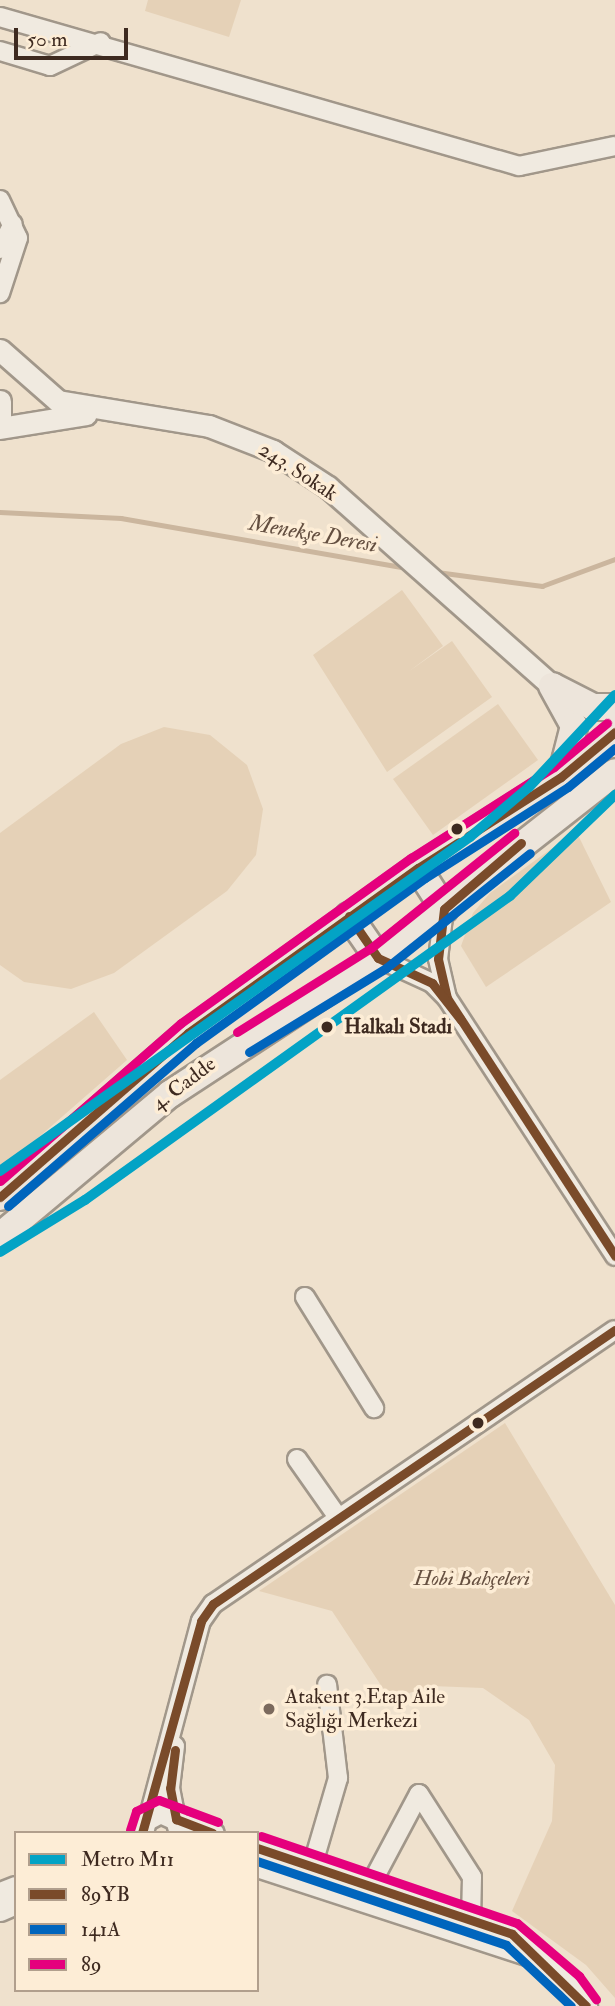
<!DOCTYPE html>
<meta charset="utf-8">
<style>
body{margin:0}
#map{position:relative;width:615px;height:2006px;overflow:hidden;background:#efe1cd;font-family:"IM FELL Double Pica",serif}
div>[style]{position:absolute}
.green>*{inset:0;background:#e5d1b7}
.stream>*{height:4.5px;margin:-2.25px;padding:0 2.25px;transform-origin:2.25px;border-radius:2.25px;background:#cbb69e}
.roads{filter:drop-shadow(2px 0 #a1978a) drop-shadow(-2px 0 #a1978a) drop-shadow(0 2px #a1978a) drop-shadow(0 -2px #a1978a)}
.minor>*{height:18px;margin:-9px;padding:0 9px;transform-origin:9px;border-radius:9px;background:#f0eae0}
.tertiary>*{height:21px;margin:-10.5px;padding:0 10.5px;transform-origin:10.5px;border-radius:10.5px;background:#f0eae0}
.primary>*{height:26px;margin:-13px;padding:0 13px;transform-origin:13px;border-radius:13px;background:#ede5db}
.bus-1>*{height:9px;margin:-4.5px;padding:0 4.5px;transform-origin:4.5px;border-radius:4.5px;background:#7a4b2a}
.bus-2>*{height:9px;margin:-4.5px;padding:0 4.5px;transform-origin:4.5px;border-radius:4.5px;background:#0065bd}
.bus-3>*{height:9px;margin:-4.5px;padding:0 4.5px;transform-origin:4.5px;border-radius:4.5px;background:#e5007d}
.metro-1>*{height:10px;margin:-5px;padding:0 5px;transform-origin:5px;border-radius:5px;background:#03a3c5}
.dots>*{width:19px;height:19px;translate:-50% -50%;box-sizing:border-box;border:4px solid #fdedd6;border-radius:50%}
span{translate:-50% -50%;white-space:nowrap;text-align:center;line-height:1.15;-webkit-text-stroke:7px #fdedd6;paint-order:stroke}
.street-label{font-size:21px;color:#3e2a20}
.stop-label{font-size:21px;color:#3e2a20;font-weight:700}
.left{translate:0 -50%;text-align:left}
.park-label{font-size:21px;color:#665041;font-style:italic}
.poi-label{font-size:21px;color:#3e2a20}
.water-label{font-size:23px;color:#644f40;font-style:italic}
.legend{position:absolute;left:14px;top:1831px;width:245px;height:161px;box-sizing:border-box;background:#fdedd6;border:2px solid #b19f8d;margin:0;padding:9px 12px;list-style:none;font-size:21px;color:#3e2a20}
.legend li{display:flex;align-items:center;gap:14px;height:35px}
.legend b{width:35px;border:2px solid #b19f8d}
.scale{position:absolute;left:14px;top:28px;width:114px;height:32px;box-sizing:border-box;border:4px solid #3e2a20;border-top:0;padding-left:9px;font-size:21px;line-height:24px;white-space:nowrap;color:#3e2a20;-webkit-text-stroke:5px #fdedd6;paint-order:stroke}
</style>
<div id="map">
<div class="green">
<div style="clip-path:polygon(148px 0,241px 0,229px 37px,145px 11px)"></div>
<div style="clip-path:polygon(402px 590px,443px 646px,408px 672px,452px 641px,492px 697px,387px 772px,313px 655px)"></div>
<div style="clip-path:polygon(498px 704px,538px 760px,433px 835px,393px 779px)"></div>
<div style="clip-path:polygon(164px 727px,210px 735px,247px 765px,263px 809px,256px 855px,227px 891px,114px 973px,71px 989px,24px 982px,0 965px,0 833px,121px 744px)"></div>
<div style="clip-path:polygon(576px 831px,611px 902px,486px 987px,461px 946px,473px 913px,490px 893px)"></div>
<div style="clip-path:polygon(94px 1012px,127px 1060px,0 1171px,0 1080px)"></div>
<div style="clip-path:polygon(505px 1423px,615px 1605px,615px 1998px,586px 1965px,512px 1911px,552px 1821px,555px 1765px,529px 1720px,483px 1688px,432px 1686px,390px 1699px,332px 1611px,259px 1591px)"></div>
</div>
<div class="stream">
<div style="left:0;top:512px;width:121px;rotate:2.8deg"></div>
<div style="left:121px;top:518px;width:290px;rotate:9.9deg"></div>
<div style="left:437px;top:572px;width:106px;rotate:7.6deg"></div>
<div style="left:542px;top:586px;width:78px;rotate:-20.3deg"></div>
</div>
<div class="roads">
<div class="minor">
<div style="left:0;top:17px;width:540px;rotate:16.02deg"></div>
<div style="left:519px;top:166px;width:98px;rotate:-11.8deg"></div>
<div style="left:0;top:51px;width:52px;rotate:16.7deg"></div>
<div style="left:50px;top:66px;width:56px;rotate:-25.2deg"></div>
<div style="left:0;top:200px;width:42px;rotate:64.7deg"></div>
<div style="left:18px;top:238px;width:58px;rotate:108.1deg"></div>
<div style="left:0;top:249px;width:28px;rotate:-63deg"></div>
<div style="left:444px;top:909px;width:50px;rotate:96.8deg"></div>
<div style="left:438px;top:959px;width:40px;rotate:77deg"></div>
<div style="left:378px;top:958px;width:60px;rotate:24.8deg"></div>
<div style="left:432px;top:983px;width:21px;rotate:45deg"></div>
<div style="left:447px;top:998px;width:308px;rotate:56.9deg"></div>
<div style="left:305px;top:1297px;width:131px;rotate:58.1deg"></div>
<div style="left:297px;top:1459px;width:70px;rotate:54.9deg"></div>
<div style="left:175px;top:1746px;width:42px;rotate:96.8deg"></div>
<div style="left:170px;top:1788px;width:32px;rotate:79deg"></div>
<div style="left:149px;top:1816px;width:202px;rotate:-75.1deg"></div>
<div style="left:201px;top:1621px;width:21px;rotate:-55deg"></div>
<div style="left:213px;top:1604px;width:486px;rotate:-34.3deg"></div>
<div style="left:312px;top:1867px;width:93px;rotate:-73.7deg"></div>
<div style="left:338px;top:1778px;width:94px;rotate:-96.7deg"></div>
<div style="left:370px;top:1886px;width:104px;rotate:-62deg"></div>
<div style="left:419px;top:1794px;width:98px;rotate:57.4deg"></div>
<div style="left:472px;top:1877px;width:43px;rotate:91.3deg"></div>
</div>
<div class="tertiary">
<div style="left:0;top:350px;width:77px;rotate:41.3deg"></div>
<div style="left:58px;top:401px;width:153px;rotate:9.4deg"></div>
<div style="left:209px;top:426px;width:69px;rotate:21.3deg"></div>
<div style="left:273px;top:451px;width:66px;rotate:33.2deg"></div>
<div style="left:328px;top:487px;width:300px;rotate:41.6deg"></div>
<div style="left:0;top:401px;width:20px;rotate:90deg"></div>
<div style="left:0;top:428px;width:87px;rotate:-9.2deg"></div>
<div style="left:179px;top:1824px;width:35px;rotate:15deg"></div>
<div style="left:142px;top:1833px;width:13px;rotate:-77deg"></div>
<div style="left:145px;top:1820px;width:17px;rotate:-28deg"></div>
<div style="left:160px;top:1812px;width:17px;rotate:24deg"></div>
<div style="left:176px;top:1819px;width:15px;rotate:74deg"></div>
<div style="left:257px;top:1848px;width:269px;rotate:18.6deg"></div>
<div style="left:512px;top:1934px;width:78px;rotate:40.8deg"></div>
<div style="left:571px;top:1985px;width:26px;rotate:54deg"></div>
<div style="left:257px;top:1866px;width:290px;rotate:18.1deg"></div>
<div style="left:0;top:1893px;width:17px;rotate:-21deg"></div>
<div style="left:0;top:1910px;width:17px;rotate:-24deg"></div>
</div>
<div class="primary">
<div style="left:552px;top:686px;width:46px;rotate:61.2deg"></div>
<div style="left:574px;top:726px;width:53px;rotate:104.3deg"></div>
<div style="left:554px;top:687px;width:44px;rotate:27.1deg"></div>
<div style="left:593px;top:707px;width:22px"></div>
<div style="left:418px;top:868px;width:49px;rotate:57.6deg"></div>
<div style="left:349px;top:916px;width:51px;rotate:55.4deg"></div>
<div style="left:0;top:1197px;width:249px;rotate:-41.1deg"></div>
<div style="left:188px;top:1033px;width:283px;rotate:-35.7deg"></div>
<div style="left:418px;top:868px;width:169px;rotate:-32.5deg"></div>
<div style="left:561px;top:777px;width:70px;rotate:-39.8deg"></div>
<div style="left:0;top:1236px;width:222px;rotate:-39.9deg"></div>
<div style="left:170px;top:1094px;width:249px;rotate:-33.2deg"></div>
<div style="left:378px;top:958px;width:301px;rotate:-38.1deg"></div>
</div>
</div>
<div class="bus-1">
<div style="left:521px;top:843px;width:101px;rotate:139.4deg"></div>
<div style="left:444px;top:909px;width:50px;rotate:96.8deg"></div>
<div style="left:438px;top:959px;width:40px;rotate:77deg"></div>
<div style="left:447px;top:998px;width:308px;rotate:56.9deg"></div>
<div style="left:349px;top:916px;width:51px;rotate:55.4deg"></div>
<div style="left:378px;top:958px;width:60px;rotate:24.8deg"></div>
<div style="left:432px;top:983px;width:47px;rotate:51.9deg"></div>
<div style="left:0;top:1197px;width:249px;rotate:-41.1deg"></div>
<div style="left:188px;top:1033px;width:283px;rotate:-35.7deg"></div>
<div style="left:418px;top:868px;width:169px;rotate:-32.5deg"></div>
<div style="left:561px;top:777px;width:70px;rotate:-39.8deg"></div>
<div style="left:175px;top:1750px;width:38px;rotate:97deg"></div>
<div style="left:170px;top:1788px;width:32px;rotate:79deg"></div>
<div style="left:176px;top:1819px;width:39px;rotate:21deg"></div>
<div style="left:142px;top:1833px;width:220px;rotate:-74.4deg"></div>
<div style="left:201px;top:1621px;width:21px;rotate:-55deg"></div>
<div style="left:213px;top:1604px;width:486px;rotate:-34.3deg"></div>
<div style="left:257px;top:1848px;width:269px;rotate:18.6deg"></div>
<div style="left:512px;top:1934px;width:103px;rotate:44.2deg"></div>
</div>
<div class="bus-2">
<div style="left:249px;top:1052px;width:161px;rotate:-31.5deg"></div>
<div style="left:386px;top:968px;width:184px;rotate:-38.6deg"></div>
<div style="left:8px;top:1206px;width:249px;rotate:-40.9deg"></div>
<div style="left:196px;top:1043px;width:282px;rotate:-35.8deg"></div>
<div style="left:425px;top:878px;width:169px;rotate:-32.5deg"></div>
<div style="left:568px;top:787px;width:61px;rotate:-39.7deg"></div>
<div style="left:257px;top:1861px;width:263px;rotate:18.6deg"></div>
<div style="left:506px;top:1945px;width:89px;rotate:43.2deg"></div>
</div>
<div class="bus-3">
<div style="left:237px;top:1032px;width:158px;rotate:-32.1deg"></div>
<div style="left:371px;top:948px;width:184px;rotate:-38.8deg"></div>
<div style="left:0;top:1181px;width:240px;rotate:-41.1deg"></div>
<div style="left:181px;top:1023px;width:283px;rotate:-35.7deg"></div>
<div style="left:411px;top:858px;width:169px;rotate:-32.5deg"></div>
<div style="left:554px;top:767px;width:69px;rotate:-39.7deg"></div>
<div style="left:130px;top:1830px;width:20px;rotate:-72deg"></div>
<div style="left:136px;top:1811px;width:25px;rotate:-26deg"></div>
<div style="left:159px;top:1800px;width:63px;rotate:20.4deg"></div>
<div style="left:261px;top:1836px;width:270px;rotate:18.8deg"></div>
<div style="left:517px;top:1923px;width:82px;rotate:40.5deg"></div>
<div style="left:579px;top:1976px;width:29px;rotate:54deg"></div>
</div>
<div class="metro-1">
<div style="left:0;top:1171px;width:577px;rotate:-35.4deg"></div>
<div style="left:470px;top:837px;width:77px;rotate:-40.3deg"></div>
<div style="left:529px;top:787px;width:126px;rotate:-46.9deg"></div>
<div style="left:0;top:1252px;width:100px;rotate:-31.5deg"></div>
<div style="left:85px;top:1200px;width:523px;rotate:-35.58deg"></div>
<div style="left:510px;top:896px;width:146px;rotate:-43.9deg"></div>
</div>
<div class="dots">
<div style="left:457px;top:829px;background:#3e2a20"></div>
<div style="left:327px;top:1027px;background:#3e2a20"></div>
<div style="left:478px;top:1423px;background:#3e2a20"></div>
<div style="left:269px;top:1709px;background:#7c6a5d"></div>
</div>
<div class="street-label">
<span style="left:298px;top:472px;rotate:33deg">243. Sokak</span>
<span style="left:184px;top:1084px;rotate:-37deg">4. Cadde</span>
</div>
<div class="stop-label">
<span class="left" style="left:344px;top:1027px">Halkalı Stadı</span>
</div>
<div class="park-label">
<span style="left:472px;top:1579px">Hobi Bahçeleri</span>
</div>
<div class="poi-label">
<span class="left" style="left:285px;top:1709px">Atakent 3.Etap Aile<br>Sağlığı Merkezi</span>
</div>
<div class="water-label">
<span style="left:313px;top:534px;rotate:10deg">Menekşe Deresi</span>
</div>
<ul class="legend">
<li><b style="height:9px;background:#03a3c5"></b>Metro M11</li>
<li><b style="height:9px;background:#7a4b2a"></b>89YB</li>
<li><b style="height:9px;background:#0065bd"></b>141A</li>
<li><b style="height:9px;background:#e5007d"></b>89</li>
</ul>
<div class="scale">50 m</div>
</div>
